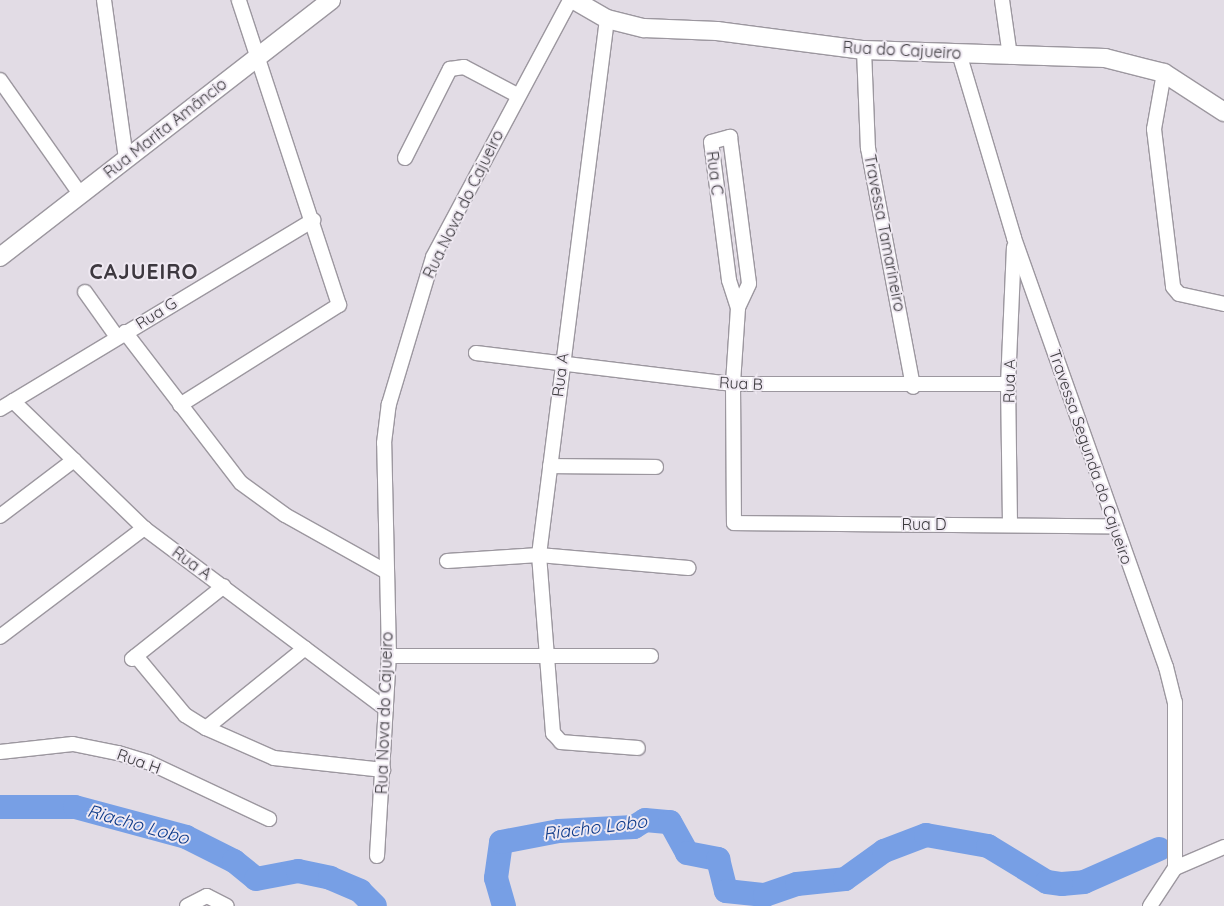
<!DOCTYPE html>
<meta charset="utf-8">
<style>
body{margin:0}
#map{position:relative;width:1224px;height:906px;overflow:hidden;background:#e2dce5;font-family:Quicksand,sans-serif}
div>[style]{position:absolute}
.river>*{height:24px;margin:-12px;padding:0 12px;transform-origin:12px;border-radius:12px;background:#779fe5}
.roads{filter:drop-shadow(1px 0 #9c979f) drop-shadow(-1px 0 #9c979f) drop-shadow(0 1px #9c979f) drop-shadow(0 -1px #9c979f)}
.minor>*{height:14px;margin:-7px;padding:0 7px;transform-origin:7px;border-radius:7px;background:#fff}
.tertiary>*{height:18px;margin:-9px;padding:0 9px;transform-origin:9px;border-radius:9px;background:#fff}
span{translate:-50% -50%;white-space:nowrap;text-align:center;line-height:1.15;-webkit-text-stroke:4px #efe9f2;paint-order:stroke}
.street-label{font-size:16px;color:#3c3a3e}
.water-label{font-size:18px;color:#0b3888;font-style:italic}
.district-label{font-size:21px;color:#3d383f;font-weight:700;letter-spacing:1px}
</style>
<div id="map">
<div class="river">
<div style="left:0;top:807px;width:75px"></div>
<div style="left:75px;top:807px;width:115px;rotate:15.1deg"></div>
<div style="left:186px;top:837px;width:54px;rotate:26.6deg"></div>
<div style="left:234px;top:861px;width:28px;rotate:39deg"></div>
<div style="left:256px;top:879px;width:43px;rotate:-10.8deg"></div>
<div style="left:298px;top:871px;width:33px;rotate:12deg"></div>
<div style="left:330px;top:878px;width:33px;rotate:23deg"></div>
<div style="left:360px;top:891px;width:21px;rotate:45deg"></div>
<div style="left:504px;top:906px;width:29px;rotate:-106deg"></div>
<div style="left:496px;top:878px;width:36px;rotate:-82deg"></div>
<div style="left:501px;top:842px;width:59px;rotate:-10.7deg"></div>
<div style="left:559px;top:831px;width:75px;rotate:-3.1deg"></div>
<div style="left:634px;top:827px;width:13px;rotate:-32deg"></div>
<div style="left:645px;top:820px;width:25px;rotate:5deg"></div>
<div style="left:670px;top:822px;width:35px;rotate:61deg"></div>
<div style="left:687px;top:853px;width:32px;rotate:11deg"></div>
<div style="left:718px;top:859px;width:33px;rotate:76deg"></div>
<div style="left:726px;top:891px;width:39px;rotate:6deg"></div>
<div style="left:765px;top:895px;width:34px;rotate:-19deg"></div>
<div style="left:797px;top:884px;width:48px;rotate:-5.9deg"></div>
<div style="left:845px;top:879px;width:48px;rotate:-35.7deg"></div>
<div style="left:884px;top:851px;width:45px;rotate:-20.9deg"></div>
<div style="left:926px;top:835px;width:63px;rotate:10.1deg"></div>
<div style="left:988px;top:846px;width:69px;rotate:31.4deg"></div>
<div style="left:1047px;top:882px;width:15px;rotate:8deg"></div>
<div style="left:1062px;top:884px;width:22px;rotate:-5deg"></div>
<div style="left:1084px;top:882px;width:82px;rotate:-23.7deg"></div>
</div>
<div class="roads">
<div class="minor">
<div style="left:104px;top:0;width:160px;rotate:82.1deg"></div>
<div style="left:1002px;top:0;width:57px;rotate:81.9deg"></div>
<div style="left:607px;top:19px;width:540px;rotate:97.23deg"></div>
<div style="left:539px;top:555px;width:179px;rotate:85.5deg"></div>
<div style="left:553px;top:733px;width:12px;rotate:48deg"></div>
<div style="left:561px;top:742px;width:77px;rotate:4.5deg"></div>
<div style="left:864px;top:50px;width:98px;rotate:87.7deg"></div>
<div style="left:868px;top:148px;width:243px;rotate:79.3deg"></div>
<div style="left:959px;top:53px;width:193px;rotate:73.4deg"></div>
<div style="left:1014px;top:238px;width:455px;rotate:70.5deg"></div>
<div style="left:1166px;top:667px;width:36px;rotate:76deg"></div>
<div style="left:1175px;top:702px;width:166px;rotate:90deg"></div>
<div style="left:1164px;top:73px;width:57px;rotate:100.1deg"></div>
<div style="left:1154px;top:129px;width:159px;rotate:83.1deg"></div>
<div style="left:1173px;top:287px;width:9px;rotate:49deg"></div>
<div style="left:1179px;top:294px;width:46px;rotate:12.5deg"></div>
<div style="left:0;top:80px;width:139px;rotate:54.9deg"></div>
<div style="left:405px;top:158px;width:100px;rotate:-63.2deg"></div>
<div style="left:450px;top:69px;width:14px;rotate:-8deg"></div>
<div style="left:464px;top:67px;width:60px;rotate:27.8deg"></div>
<div style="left:85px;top:292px;width:55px;rotate:54.6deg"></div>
<div style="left:738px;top:308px;width:29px;rotate:-108deg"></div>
<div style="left:729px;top:280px;width:139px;rotate:-97.4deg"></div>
<div style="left:711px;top:142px;width:20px;rotate:-15deg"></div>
<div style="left:730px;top:137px;width:148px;rotate:82.6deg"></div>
<div style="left:749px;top:284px;width:26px;rotate:115deg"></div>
<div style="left:738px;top:308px;width:76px;rotate:93.8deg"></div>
<div style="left:733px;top:384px;width:139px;rotate:89.6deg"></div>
<div style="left:734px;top:523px;width:381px;rotate:0.5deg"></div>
<div style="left:125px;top:332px;width:190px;rotate:52.5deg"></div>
<div style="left:241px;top:483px;width:54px;rotate:36deg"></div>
<div style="left:285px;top:515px;width:115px;rotate:29.2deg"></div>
<div style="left:476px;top:353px;width:259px;rotate:6.9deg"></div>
<div style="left:733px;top:384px;width:275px"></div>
<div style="left:13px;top:401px;width:182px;rotate:44.1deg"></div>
<div style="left:144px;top:528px;width:302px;rotate:36.8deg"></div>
<div style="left:180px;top:405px;width:188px;rotate:-32.2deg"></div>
<div style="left:339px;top:305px;width:321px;rotate:-108.2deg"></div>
<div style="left:0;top:409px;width:366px;rotate:-31.1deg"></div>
<div style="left:550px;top:466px;width:106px;rotate:0.5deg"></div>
<div style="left:0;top:516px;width:93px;rotate:-37.1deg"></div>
<div style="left:1010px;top:524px;width:140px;rotate:-90.8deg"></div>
<div style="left:1008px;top:384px;width:137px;rotate:-87.5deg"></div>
<div style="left:447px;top:561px;width:92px;rotate:-3.7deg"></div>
<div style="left:539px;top:555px;width:150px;rotate:5deg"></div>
<div style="left:0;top:637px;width:181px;rotate:-37.1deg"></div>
<div style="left:136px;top:656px;width:77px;rotate:50.3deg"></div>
<div style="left:185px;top:715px;width:25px;rotate:32deg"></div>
<div style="left:206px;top:728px;width:74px;rotate:23.8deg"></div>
<div style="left:274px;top:758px;width:110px;rotate:6.3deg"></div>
<div style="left:389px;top:656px;width:262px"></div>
<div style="left:132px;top:659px;width:117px;rotate:-38.4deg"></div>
<div style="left:206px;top:728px;width:127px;rotate:-38.9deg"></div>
<div style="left:0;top:752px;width:73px;rotate:-6.3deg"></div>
<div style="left:73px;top:744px;width:46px;rotate:11.3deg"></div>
<div style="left:118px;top:753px;width:31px;rotate:17deg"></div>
<div style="left:148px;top:762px;width:134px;rotate:25.2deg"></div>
<div style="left:377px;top:856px;width:200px;rotate:-86.6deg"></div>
<div style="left:389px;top:656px;width:213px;rotate:-91.3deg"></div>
<div style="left:384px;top:443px;width:39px;rotate:-83deg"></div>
<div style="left:389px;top:404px;width:153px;rotate:-73.3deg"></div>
<div style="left:433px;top:257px;width:291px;rotate:-61.9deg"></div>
<div style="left:1175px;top:868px;width:53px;rotate:-23.2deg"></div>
<div style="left:187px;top:906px;width:22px;rotate:-27deg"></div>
<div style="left:207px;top:896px;width:22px;rotate:27deg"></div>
<div style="left:1150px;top:906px;width:45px;rotate:-56.7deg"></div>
</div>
<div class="tertiary">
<div style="left:574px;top:0;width:38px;rotate:30deg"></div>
<div style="left:607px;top:19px;width:38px;rotate:14deg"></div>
<div style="left:644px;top:28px;width:73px;rotate:2.4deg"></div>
<div style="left:717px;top:31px;width:148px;rotate:7.4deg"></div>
<div style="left:864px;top:50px;width:241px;rotate:1.9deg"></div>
<div style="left:1105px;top:58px;width:61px;rotate:14.3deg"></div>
<div style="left:1164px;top:73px;width:72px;rotate:33deg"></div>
<div style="left:0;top:257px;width:419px;rotate:-37.8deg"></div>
</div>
</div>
<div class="street-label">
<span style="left:902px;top:50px;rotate:3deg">Rua do Cajueiro</span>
<span style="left:165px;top:128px;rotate:-38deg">Rua Marita Amâncio</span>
<span style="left:715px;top:173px;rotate:83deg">Rua C</span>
<span style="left:463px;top:204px;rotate:-64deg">Rua Nova do Cajueiro</span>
<span style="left:885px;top:233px;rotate:79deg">Travessa Tamarineiro</span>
<span style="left:156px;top:313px;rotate:-32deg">Rua G</span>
<span style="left:560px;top:375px;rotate:-83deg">Rua A</span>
<span style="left:1009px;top:381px;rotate:-89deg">Rua A</span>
<span style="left:741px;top:383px;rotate:3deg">Rua B</span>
<span style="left:1091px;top:457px;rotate:71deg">Travessa Segunda do Cajueiro</span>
<span style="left:924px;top:524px">Rua D</span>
<span style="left:192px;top:563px;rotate:36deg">Rua A</span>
<span style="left:384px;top:713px;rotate:-88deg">Rua Nova do Cajueiro</span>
<span style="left:139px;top:761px;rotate:20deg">Rua H</span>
</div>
<div class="water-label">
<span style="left:138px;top:825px;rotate:16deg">Riacho Lobo</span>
<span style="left:595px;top:828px;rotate:-7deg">Riacho Lobo</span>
</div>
<div class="district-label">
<span style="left:144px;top:271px">CAJUEIRO</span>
</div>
</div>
